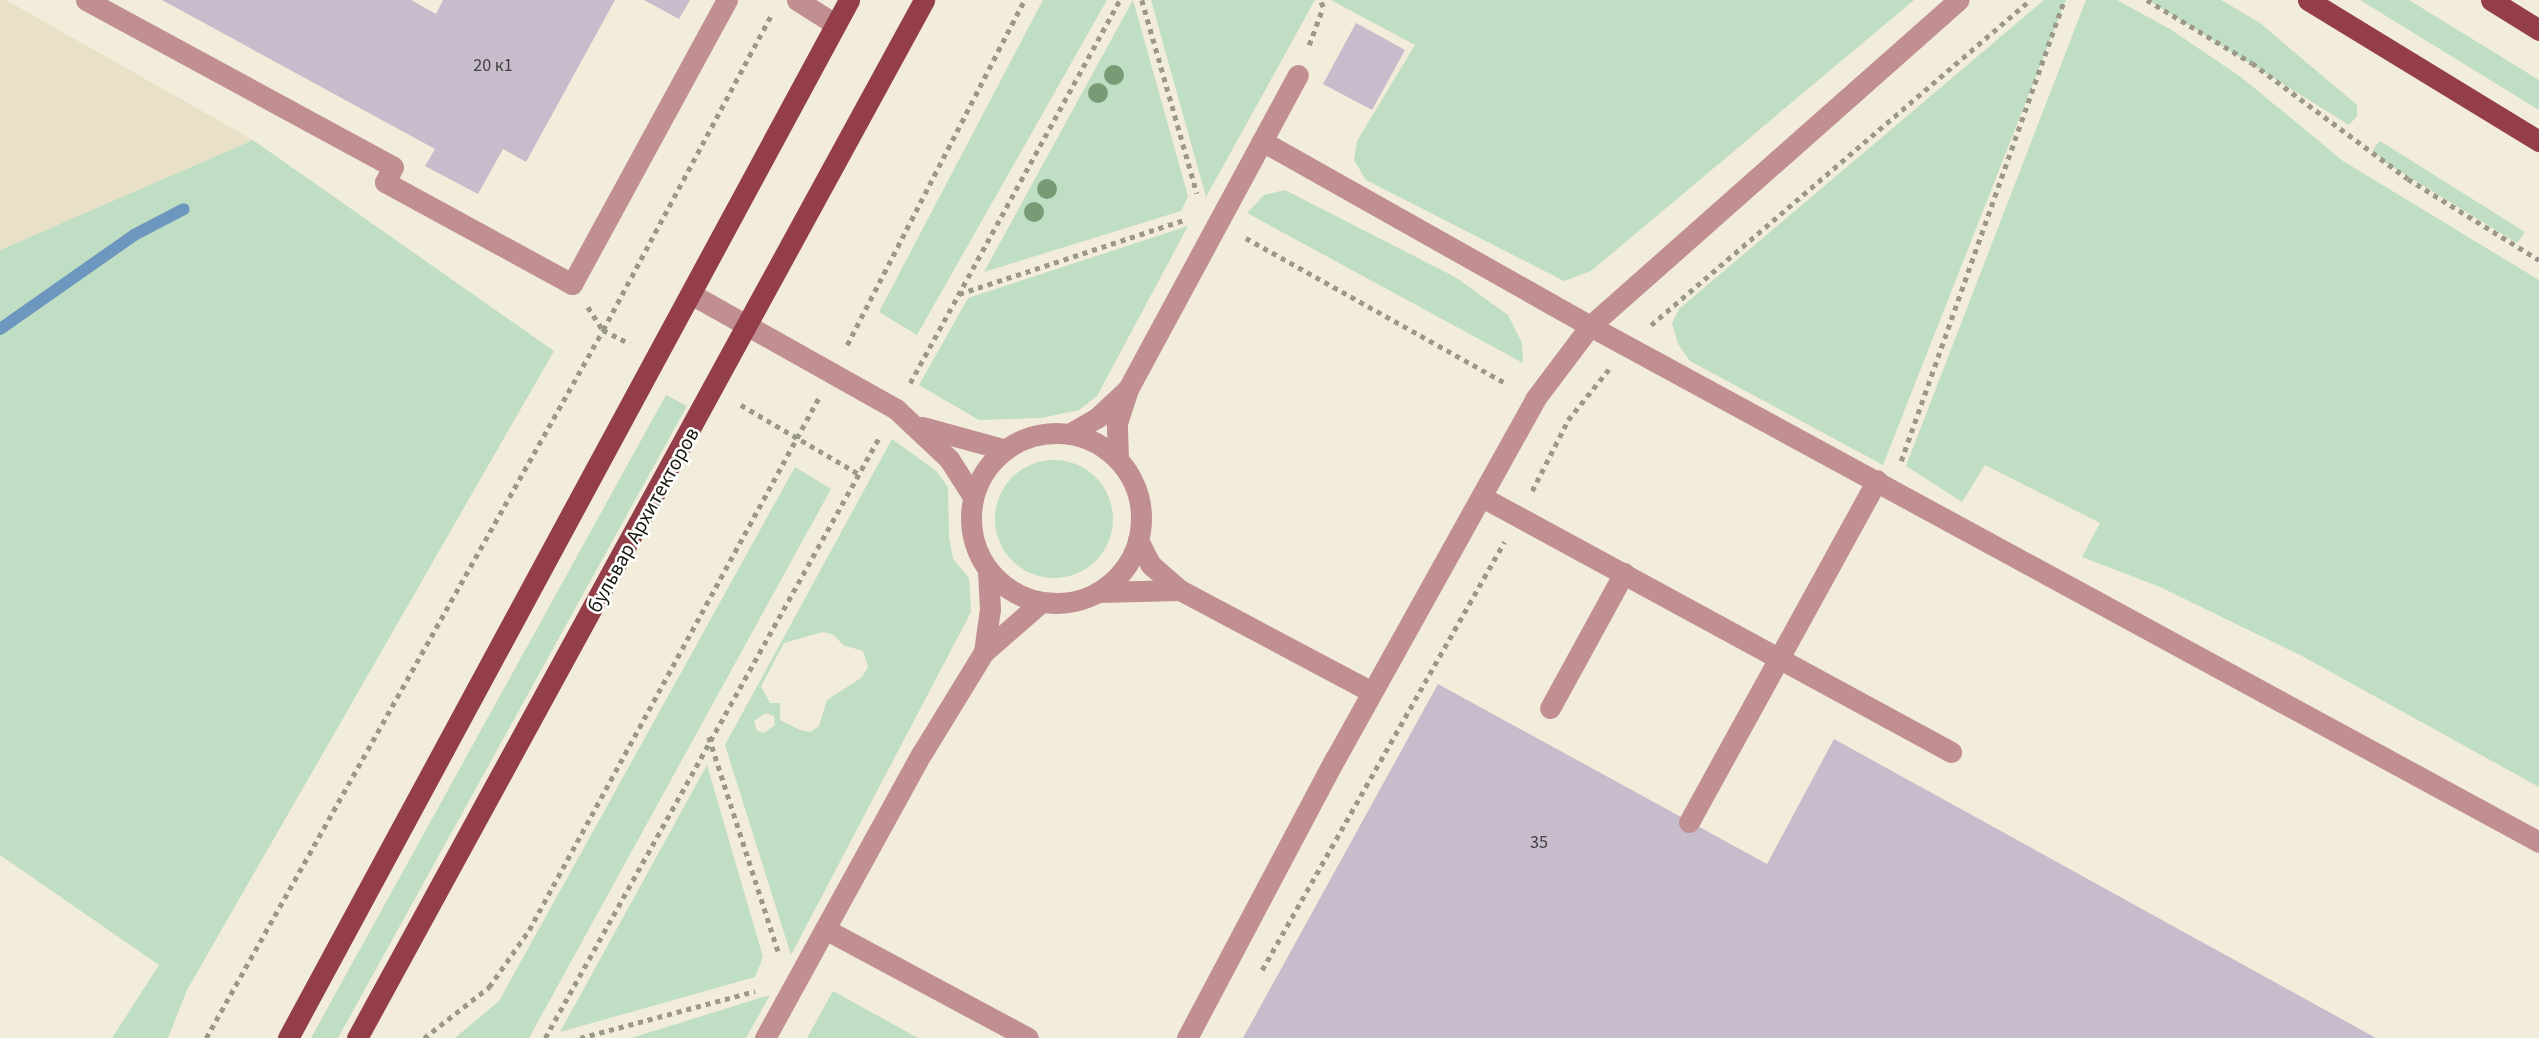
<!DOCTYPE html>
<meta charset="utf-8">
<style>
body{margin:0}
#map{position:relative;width:2539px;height:1038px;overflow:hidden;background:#f2ecda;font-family:"Source Sans 3",sans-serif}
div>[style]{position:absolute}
.built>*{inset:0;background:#e9e1c7}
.green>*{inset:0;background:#c0dec3}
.round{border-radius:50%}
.stream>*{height:12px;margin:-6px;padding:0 6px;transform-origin:6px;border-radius:6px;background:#6d97be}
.building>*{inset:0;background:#c7bccc}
.path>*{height:4.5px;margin-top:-2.25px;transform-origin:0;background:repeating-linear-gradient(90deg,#9b9789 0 5px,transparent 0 10px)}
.lane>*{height:21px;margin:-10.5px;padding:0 10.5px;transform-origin:10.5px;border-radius:10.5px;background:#c18f91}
.lane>.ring{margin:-10.5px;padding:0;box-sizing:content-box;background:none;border:21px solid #c18f91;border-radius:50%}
.primary>*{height:21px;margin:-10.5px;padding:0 10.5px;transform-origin:10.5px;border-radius:10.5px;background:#933e48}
.trees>*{width:20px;height:20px;margin:-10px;border-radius:50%;background:#789b76}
span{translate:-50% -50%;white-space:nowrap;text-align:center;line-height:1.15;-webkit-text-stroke:5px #fff;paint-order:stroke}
.number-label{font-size:18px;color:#44403f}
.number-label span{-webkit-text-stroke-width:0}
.street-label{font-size:21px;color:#191710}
</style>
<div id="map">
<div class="built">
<div style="clip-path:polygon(0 0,6px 0,253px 140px,0 250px)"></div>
</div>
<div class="green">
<div style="clip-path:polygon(1043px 0,1107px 0,917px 335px,879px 312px)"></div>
<div style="clip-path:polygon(1133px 0,1188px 196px,1181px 211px,984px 272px)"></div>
<div style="clip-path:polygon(1151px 0,1315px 0,1206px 197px)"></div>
<div style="clip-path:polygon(1331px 0,1914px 0,1591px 271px,1564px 281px,1366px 180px,1354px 160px,1357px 141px,1415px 45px)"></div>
<div style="clip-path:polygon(2044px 0,2066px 0,1883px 465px,1690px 361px,1678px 344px,1672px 323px,1679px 309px)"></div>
<div style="clip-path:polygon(2086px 0,2117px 0,2170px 29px,2241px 77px,2343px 161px,2539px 280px,2539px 787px,2300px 655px,2160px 587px,2082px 557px,2100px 523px,1985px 465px,1962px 502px,1906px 466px)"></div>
<div style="clip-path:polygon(2148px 0,2221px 0,2260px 23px,2357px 105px,2357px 116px,2349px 125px)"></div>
<div style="clip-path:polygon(2360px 0,2409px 0,2539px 80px,2539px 110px)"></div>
<div style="clip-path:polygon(253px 140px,554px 351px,187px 990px,168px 1038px,112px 1038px,159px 965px,0 855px,0 250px)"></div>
<div style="clip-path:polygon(2380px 141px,2525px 232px,2517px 243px,2383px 161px,2373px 149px)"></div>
<div style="clip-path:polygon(1285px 190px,1455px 277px,1508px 315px,1522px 343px,1523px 363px,1247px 213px,1264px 195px)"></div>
<div style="clip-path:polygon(1188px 226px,1097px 396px,1079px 410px,1041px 418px,979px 420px,919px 385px,968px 298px)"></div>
<div style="clip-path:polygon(666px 395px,687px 406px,338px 1038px,311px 1038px)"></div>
<div style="clip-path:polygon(evenodd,892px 439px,936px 471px,948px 487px,949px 537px,953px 559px,969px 578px,971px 612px,791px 955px,725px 745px,892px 439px,823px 632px,834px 635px,843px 645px,863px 651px,868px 667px,861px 678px,827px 700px,819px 726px,811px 732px,800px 730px,780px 720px,780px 703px,770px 703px,761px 686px,784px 643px,823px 632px,892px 439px,766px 713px,774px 716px,775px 725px,764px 733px,757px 731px,754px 721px,766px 713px)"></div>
<div class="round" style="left:995px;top:460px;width:118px;height:118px"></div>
<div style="clip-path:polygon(795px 467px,831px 489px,529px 1038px,455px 1038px,499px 1001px)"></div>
<div style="clip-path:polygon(707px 765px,763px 957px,755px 977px,560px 1032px)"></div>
<div style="clip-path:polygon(833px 991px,918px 1038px,807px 1038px)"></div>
<div style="clip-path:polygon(770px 995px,746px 1038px,631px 1038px)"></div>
</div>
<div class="stream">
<div style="left:0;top:329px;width:164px;rotate:-35deg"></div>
<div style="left:134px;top:235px;width:56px;rotate:-27.5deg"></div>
</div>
<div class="building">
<div style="clip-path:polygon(162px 0,411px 0,436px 14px,443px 0,615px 0,526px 162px,503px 149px,478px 194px,425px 166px,435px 149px)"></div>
<div style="clip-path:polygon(644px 0,690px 0,679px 19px)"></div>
<div style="clip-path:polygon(1356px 23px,1405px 50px,1372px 110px,1323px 84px)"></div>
<div style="clip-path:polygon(1438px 684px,1767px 864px,1834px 739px,2376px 1038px,1243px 1038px)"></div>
</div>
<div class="path">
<div style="left:1142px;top:0;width:201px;rotate:74.1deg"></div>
<div style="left:2147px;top:0;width:122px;rotate:31deg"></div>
<div style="left:2252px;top:63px;width:194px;rotate:36.6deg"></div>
<div style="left:2408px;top:179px;width:154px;rotate:31.7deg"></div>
<div style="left:1309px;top:45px;width:40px;rotate:-69.8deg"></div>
<div style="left:1323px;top:7px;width:8px;rotate:-113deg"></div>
<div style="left:1246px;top:238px;width:299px;rotate:29.2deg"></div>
<div style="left:959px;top:294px;width:237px;rotate:-18.2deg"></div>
<div style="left:588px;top:307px;width:27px;rotate:57deg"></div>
<div style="left:603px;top:330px;width:30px;rotate:27deg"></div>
<div style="left:1651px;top:325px;width:499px;rotate:-40.6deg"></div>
<div style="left:847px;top:345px;width:388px;rotate:-62.8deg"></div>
<div style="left:910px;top:383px;width:437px;rotate:-61.3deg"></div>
<div style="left:741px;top:405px;width:137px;rotate:30.3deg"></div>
<div style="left:1901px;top:461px;width:489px;rotate:-70.5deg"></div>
<div style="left:1532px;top:491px;width:80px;rotate:-63.1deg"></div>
<div style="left:1568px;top:420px;width:65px;rotate:-51.2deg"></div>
<div style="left:709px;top:737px;width:225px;rotate:72.1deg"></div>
<div style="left:1262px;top:970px;width:492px;rotate:-60.5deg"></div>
<div style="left:206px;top:1038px;width:812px;rotate:-60.72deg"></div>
<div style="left:603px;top:330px;width:356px;rotate:-61.9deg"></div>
<div style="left:424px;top:1038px;width:83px;rotate:-38.1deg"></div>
<div style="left:489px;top:987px;width:70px;rotate:-54.9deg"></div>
<div style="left:529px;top:930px;width:605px;rotate:-61.44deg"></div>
<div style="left:545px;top:1038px;width:689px;rotate:-60.91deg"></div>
<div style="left:580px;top:1038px;width:181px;rotate:-15deg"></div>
</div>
<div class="lane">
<div style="left:86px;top:0;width:349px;rotate:28.5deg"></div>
<div style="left:393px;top:167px;width:17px;rotate:118deg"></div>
<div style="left:385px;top:182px;width:213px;rotate:28.6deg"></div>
<div style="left:572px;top:284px;width:324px;rotate:-61.4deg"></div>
<div style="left:797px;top:0;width:45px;rotate:32.3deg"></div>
<div style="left:1262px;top:141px;width:377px;rotate:29.4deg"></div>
<div style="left:1590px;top:326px;width:1080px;rotate:28.53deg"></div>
<div style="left:691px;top:294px;width:235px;rotate:29.3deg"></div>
<div style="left:896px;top:409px;width:73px;rotate:43.3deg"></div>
<div style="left:949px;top:459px;width:43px;rotate:57.4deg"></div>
<div style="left:922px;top:427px;width:84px;rotate:15.2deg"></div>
<div class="ring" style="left:971px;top:433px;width:149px;height:149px"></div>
<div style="left:1069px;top:434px;width:34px;rotate:-30deg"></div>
<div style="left:1098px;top:417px;width:40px;rotate:-43deg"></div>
<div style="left:1118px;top:458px;width:35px;rotate:-92deg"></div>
<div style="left:1117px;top:423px;width:36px;rotate:-72deg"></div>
<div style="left:1128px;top:389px;width:357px;rotate:-61.6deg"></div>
<div style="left:1482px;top:497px;width:534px;rotate:28.53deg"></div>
<div style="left:1138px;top:540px;width:28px;rotate:63deg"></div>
<div style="left:1151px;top:565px;width:38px;rotate:41deg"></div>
<div style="left:1180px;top:590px;width:217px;rotate:28deg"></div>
<div style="left:1099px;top:592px;width:81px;rotate:-1.4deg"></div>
<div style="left:984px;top:652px;width:43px;rotate:-82.1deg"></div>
<div style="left:990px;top:609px;width:38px;rotate:-93deg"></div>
<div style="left:1550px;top:708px;width:154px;rotate:-61.3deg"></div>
<div style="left:1689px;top:822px;width:390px;rotate:-61.2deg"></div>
<div style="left:825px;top:929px;width:230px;rotate:28.2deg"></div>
<div style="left:765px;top:1038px;width:325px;rotate:-61.2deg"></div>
<div style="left:922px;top:753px;width:119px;rotate:-58.5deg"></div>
<div style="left:984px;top:652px;width:73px;rotate:-41.1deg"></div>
<div style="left:1187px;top:1038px;width:316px;rotate:-62.1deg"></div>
<div style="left:1335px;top:759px;width:412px;rotate:-60.9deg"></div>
<div style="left:1535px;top:399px;width:91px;rotate:-53deg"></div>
<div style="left:1590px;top:326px;width:492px;rotate:-41.5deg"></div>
</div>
<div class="primary">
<div style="left:2308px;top:0;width:271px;rotate:31.4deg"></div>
<div style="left:2491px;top:0;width:57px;rotate:32deg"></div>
<div style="left:288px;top:1038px;width:1180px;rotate:-61.61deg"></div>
<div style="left:357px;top:1038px;width:1183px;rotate:-61.35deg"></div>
</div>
<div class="trees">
<div style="left:1114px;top:75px"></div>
<div style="left:1098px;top:93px"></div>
<div style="left:1047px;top:189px"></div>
<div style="left:1034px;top:212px"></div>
</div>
<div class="number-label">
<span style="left:493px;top:66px">20 к1</span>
<span style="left:1539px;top:843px">35</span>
</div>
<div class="street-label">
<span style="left:643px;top:520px;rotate:-61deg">бульвар Архитекторов</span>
</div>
</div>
